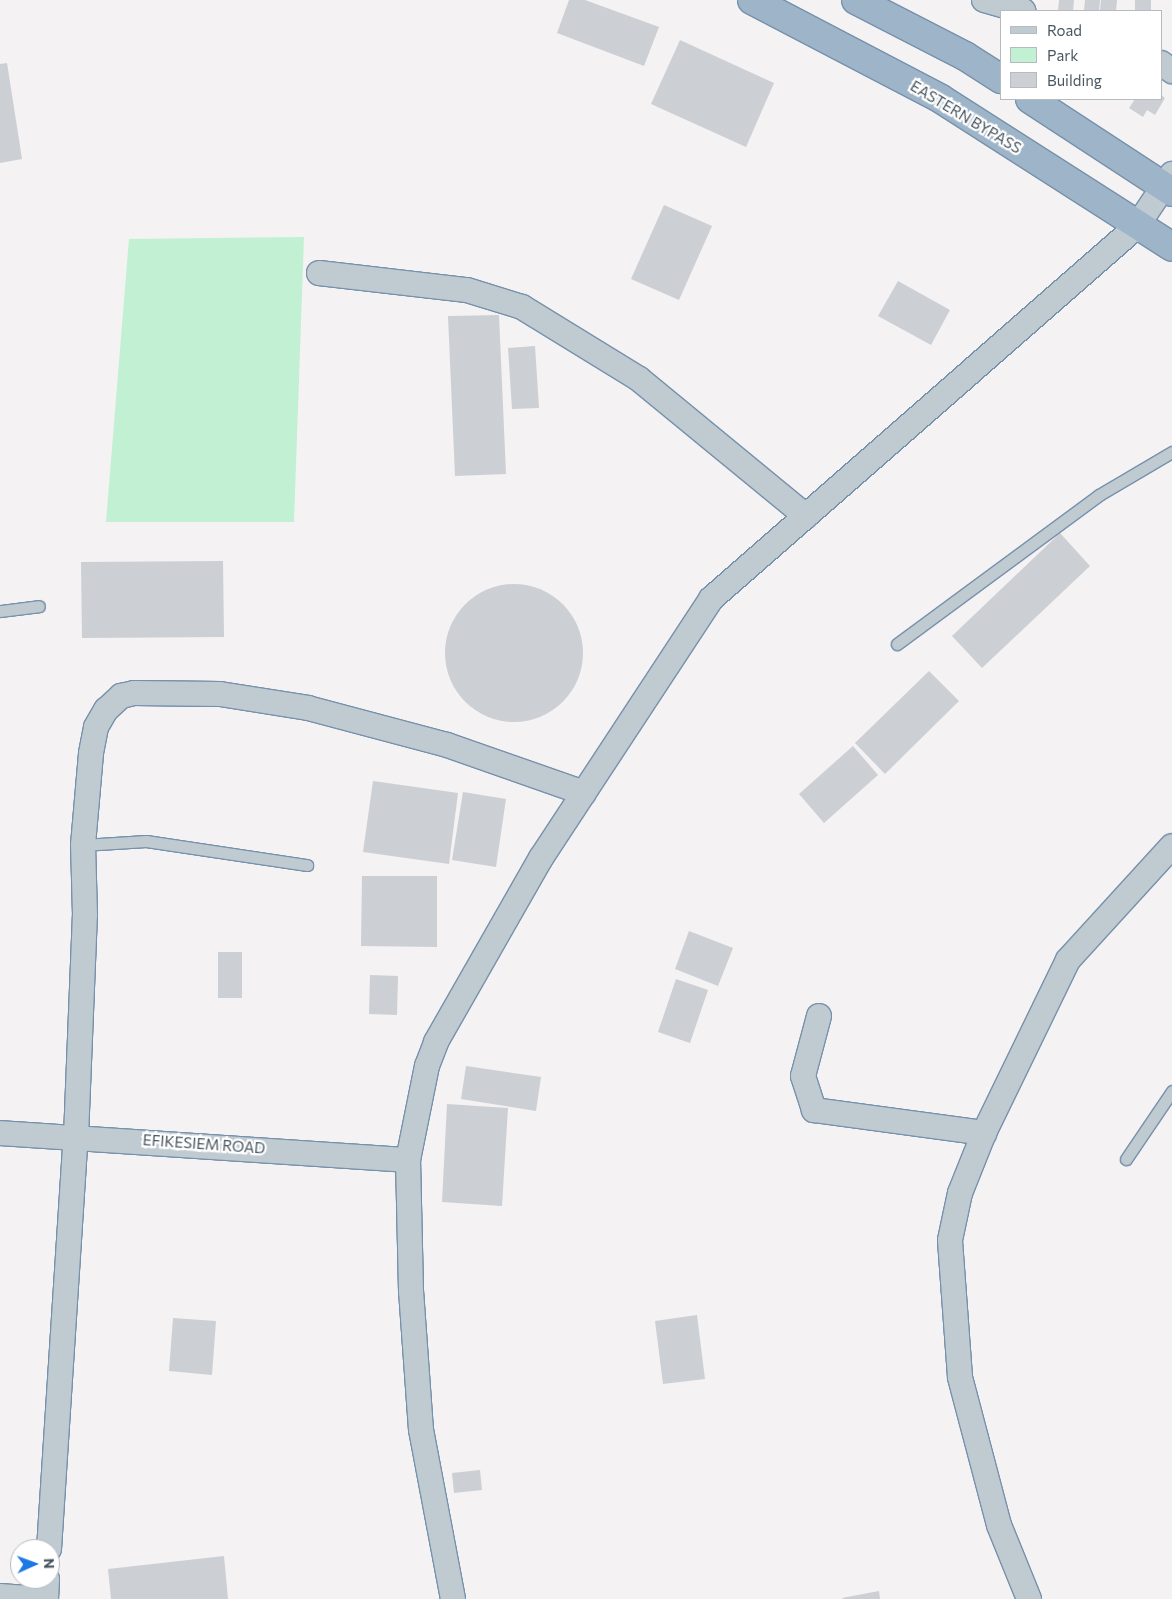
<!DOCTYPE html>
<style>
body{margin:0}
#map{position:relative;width:1172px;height:1599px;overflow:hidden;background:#f4f2f2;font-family:Commissioner,sans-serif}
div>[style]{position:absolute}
.green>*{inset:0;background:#c2f0d3}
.building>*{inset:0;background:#cccfd4}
.round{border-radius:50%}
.roads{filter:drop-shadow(1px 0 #7691ac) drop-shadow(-1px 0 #7691ac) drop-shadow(0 1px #7691ac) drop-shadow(0 -1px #7691ac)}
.service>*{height:11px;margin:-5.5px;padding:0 5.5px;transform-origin:5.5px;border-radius:5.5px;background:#c0cad1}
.minor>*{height:24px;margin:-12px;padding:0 12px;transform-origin:12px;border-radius:12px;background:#c0cad1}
.trunk>*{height:28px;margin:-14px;padding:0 14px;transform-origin:14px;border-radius:14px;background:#9eb4c8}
span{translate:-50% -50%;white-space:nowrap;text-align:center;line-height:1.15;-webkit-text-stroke:4.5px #fff;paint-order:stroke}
.street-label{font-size:15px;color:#495660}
.legend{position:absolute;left:1000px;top:10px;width:162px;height:90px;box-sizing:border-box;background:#fff;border:1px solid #b6bbbf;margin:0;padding:6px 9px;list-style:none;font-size:15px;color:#495660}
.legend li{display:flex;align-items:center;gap:10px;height:25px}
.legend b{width:25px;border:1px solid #b6bbbf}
.north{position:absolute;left:10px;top:1539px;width:50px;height:50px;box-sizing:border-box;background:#fff;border:1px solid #b6bbbf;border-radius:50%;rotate:88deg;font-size:14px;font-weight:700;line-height:20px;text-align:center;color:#495660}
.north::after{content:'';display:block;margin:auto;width:18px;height:22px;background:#1b78e5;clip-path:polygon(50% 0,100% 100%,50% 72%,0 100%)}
</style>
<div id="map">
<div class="green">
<div style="clip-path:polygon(304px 237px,294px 522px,106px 522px,129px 239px)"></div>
</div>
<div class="building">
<div style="clip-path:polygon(569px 0,585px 0,659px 27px,644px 66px,557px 33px)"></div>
<div style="clip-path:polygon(1059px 0,1074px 0,1073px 11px,1058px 11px)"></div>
<div style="clip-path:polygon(1085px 0,1100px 0,1099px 11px,1084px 11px)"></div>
<div style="clip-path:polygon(1101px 0,1117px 0,1116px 11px,1100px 11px)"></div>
<div style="clip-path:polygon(1135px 0,1151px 0,1151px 11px,1135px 11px)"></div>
<div style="clip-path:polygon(680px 40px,774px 83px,746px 147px,651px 104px)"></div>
<div style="clip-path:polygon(7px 63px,22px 159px,0 163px,0 64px)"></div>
<div style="clip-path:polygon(1161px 95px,1165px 98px,1155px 115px,1147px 110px,1143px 117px,1129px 108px,1135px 99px,1161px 99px)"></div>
<div style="clip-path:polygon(664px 205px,712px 226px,679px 300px,631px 279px)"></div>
<div style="clip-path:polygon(898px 281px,950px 310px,931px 345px,878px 316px)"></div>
<div style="clip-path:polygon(499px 315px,506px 474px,455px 476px,448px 316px)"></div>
<div style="clip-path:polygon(535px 346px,539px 408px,512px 409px,508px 348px)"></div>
<div style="clip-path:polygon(1060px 533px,1090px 566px,982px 668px,952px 636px)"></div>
<div style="clip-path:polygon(223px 561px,224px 637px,82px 638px,81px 562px)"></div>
<div class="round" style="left:445px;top:584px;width:138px;height:138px"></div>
<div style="clip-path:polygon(929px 671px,959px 701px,885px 774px,855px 743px)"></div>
<div style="clip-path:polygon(853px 746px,878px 775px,824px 823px,799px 794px)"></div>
<div style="clip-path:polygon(373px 781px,458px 793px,449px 864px,363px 852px)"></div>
<div style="clip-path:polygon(463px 792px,506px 799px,496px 867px,452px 860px)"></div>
<div style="clip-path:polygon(362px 876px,437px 876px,437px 947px,361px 946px)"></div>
<div style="clip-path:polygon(689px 931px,733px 948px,718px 986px,675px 969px)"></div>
<div style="clip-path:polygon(218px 952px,242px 952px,242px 998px,218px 998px)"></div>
<div style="clip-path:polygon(370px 975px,398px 976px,397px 1015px,369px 1014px)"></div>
<div style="clip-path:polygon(676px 979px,708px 990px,690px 1043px,658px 1032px)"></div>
<div style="clip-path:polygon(466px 1066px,541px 1077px,536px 1111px,461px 1099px)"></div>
<div style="clip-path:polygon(447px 1104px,508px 1108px,502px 1206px,442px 1202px)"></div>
<div style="clip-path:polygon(697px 1315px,705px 1379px,663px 1384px,655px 1321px)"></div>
<div style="clip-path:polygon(173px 1318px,216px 1321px,212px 1375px,169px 1371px)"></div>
<div style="clip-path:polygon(480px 1470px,482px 1490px,454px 1493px,452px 1473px)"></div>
<div style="clip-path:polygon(224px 1556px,228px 1599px,111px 1599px,108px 1569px)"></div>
<div style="clip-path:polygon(879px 1591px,880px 1599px,843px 1599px,842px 1598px)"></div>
</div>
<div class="roads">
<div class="service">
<div style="left:0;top:611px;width:39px;rotate:-7deg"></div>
<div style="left:897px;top:644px;width:251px;rotate:-36.4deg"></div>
<div style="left:1099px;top:495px;width:85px;rotate:-30.5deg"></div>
<div style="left:83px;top:845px;width:63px;rotate:-3.6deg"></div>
<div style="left:146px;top:841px;width:163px;rotate:8.5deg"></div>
<div style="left:1126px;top:1159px;width:82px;rotate:-55.9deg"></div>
</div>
<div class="minor">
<div style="left:984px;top:0;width:41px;rotate:15.8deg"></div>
<div style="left:1161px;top:63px;width:14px;rotate:36deg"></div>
<div style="left:319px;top:273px;width:149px;rotate:6.6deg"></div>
<div style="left:467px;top:290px;width:58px;rotate:17.2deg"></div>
<div style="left:522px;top:307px;width:137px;rotate:31.6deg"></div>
<div style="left:639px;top:379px;width:216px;rotate:39.4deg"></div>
<div style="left:819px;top:1016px;width:62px;rotate:104.9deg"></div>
<div style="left:803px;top:1076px;width:36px;rotate:72deg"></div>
<div style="left:814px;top:1110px;width:172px;rotate:7.7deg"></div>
<div style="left:0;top:1133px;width:409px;rotate:3.8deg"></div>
<div style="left:49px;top:1549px;width:413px;rotate:-86.3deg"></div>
<div style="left:76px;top:1137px;width:222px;rotate:-87.7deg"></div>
<div style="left:85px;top:915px;width:70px;rotate:-91.6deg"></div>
<div style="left:83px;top:845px;width:92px;rotate:-85deg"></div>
<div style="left:91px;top:753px;width:26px;rotate:-79deg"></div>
<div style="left:96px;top:727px;width:20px;rotate:-60deg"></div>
<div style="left:106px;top:710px;width:21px;rotate:-43deg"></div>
<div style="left:121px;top:696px;width:13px;rotate:-13deg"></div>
<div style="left:134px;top:693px;width:86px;rotate:0.7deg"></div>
<div style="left:220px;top:694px;width:89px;rotate:9deg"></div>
<div style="left:308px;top:708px;width:144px;rotate:14.9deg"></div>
<div style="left:447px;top:745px;width:145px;rotate:19.3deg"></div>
<div style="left:0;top:1596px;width:40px;rotate:4.3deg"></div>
<div style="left:46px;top:1599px;width:20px;rotate:-87deg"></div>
<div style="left:453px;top:1599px;width:172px;rotate:-100.7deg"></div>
<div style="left:421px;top:1430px;width:139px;rotate:-94.1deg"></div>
<div style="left:411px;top:1291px;width:131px;rotate:-91.3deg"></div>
<div style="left:408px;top:1160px;width:96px;rotate:-78.6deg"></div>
<div style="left:427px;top:1066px;width:26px;rotate:-69deg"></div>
<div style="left:436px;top:1042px;width:212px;rotate:-60.3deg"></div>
<div style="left:541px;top:858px;width:310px;rotate:-56.7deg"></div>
<div style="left:711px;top:599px;width:566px;rotate:-41.2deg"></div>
<div style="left:1137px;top:226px;width:63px;rotate:-56.1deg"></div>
<div style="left:1029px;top:1599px;width:80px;rotate:-112.1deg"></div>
<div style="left:999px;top:1525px;width:153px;rotate:-104.8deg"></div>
<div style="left:960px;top:1377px;width:137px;rotate:-94.2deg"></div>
<div style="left:950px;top:1240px;width:48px;rotate:-78deg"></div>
<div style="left:960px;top:1193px;width:65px;rotate:-68.2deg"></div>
<div style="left:984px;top:1133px;width:192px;rotate:-64.1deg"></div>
<div style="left:1068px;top:960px;width:154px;rotate:-47.6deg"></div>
</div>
<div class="trunk">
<div style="left:752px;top:0;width:213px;rotate:27.6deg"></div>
<div style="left:941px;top:99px;width:274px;rotate:32.6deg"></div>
<div style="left:856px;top:0;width:123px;rotate:27.2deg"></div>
<div style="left:965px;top:56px;width:43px;rotate:32.6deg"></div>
<div style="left:1030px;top:99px;width:170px;rotate:33.2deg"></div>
</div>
</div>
<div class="street-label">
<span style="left:966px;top:117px;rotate:31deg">EASTERN BYPASS</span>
<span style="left:204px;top:1144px;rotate:4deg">EFIKESIEM ROAD</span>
</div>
<ul class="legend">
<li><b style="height:6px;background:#c0cad1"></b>Road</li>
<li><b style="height:14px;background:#c2f0d3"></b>Park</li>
<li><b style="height:14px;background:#cccfd4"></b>Building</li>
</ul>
<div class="north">N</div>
</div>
